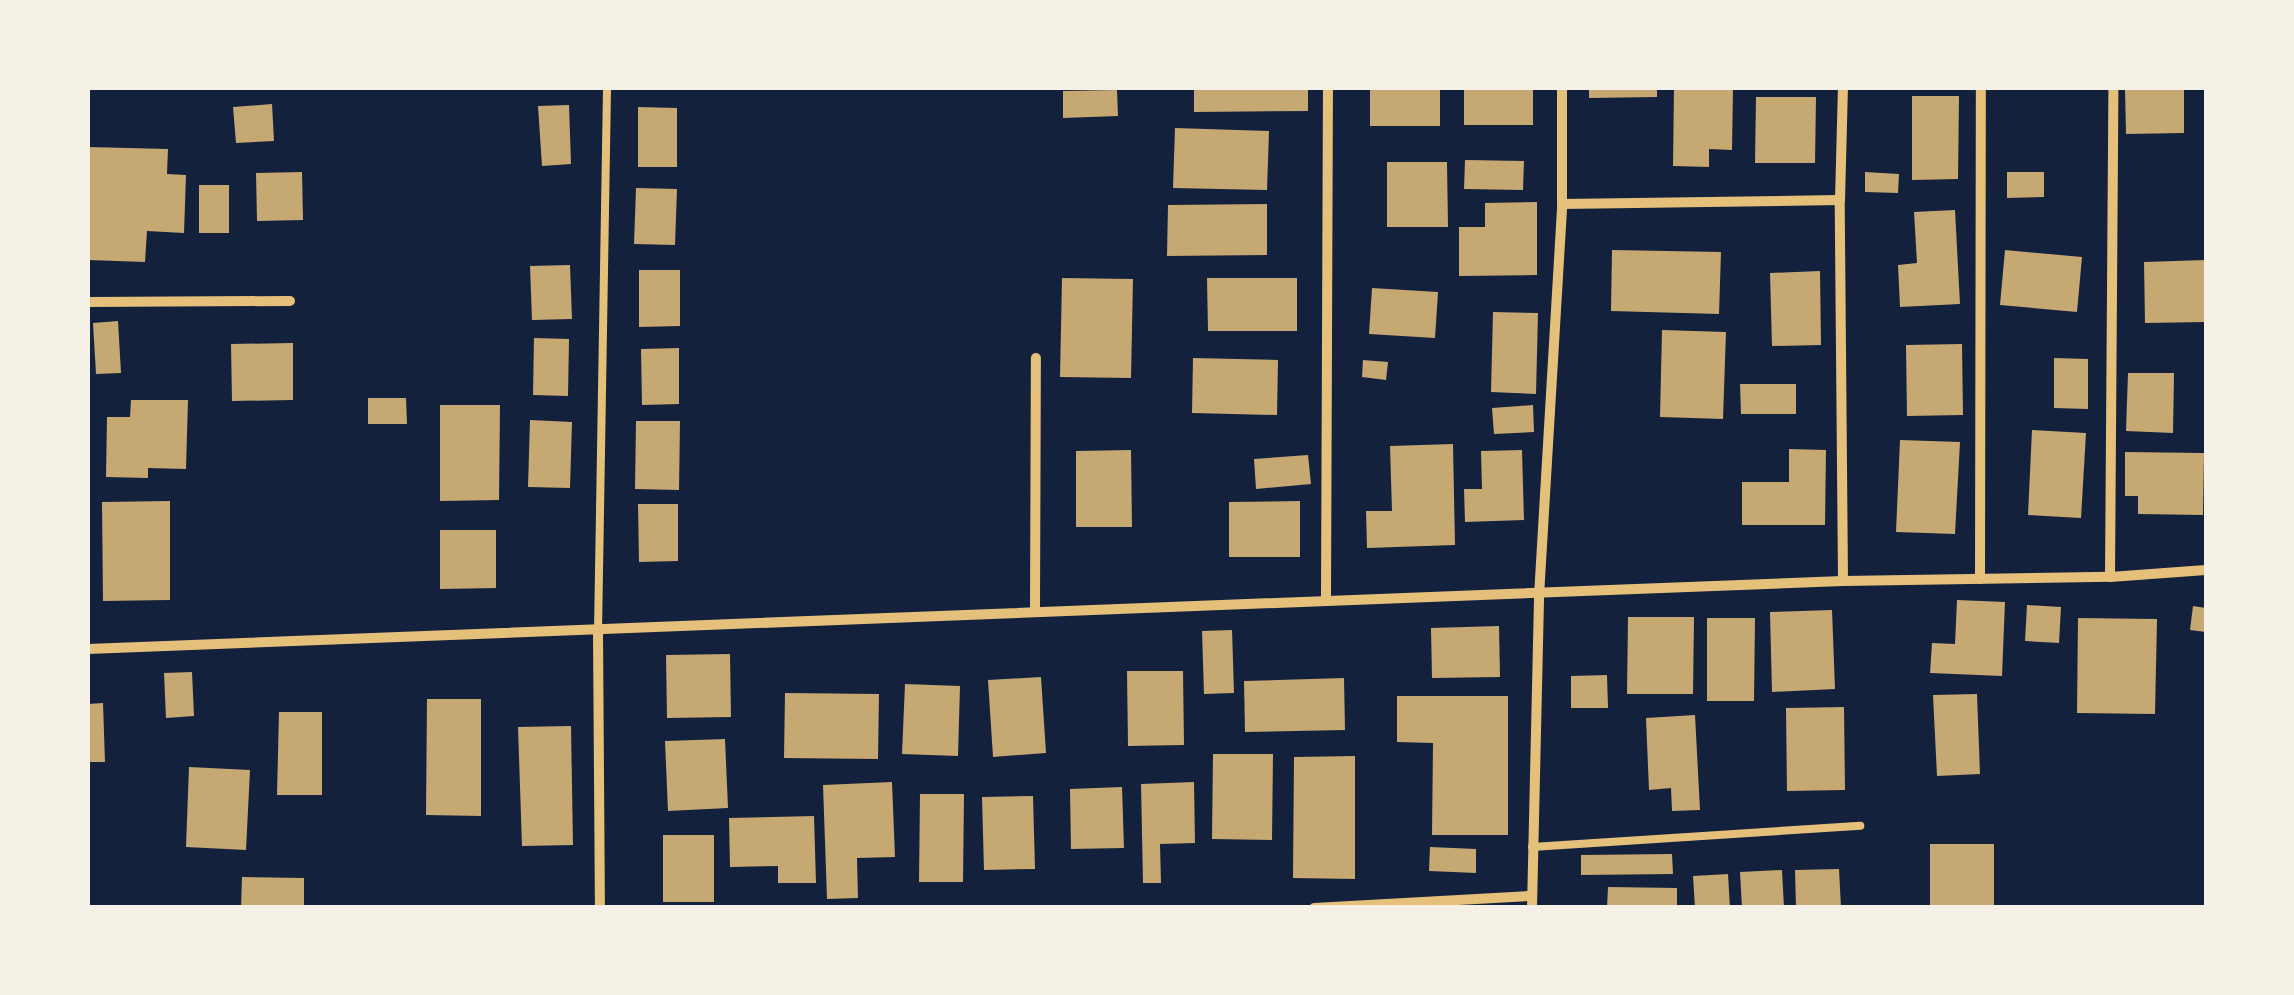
<!DOCTYPE html>
<style>
body{margin:0}
#map{position:relative;width:2294px;height:995px;overflow:hidden;background:#14213d;font-family:"DejaVu Sans",sans-serif}
div>[style]{position:absolute}
.building>*{inset:0;background:#c6a872}
.service>*{height:8px;margin:-4px;padding:0 4px;transform-origin:4px;border-radius:4px;background:#e5c07b}
.minor>*{height:10px;margin:-5px;padding:0 5px;transform-origin:5px;border-radius:5px;background:#e5c07b}
span{translate:-50% -50%;white-space:nowrap;text-align:center;line-height:1.15;-webkit-text-stroke:10px #f6f1e7;paint-order:stroke}
.frame{position:absolute;inset:0;border:90px solid #f6f1e7;pointer-events:none}
</style>
<div id="map">
<div class="building">
<div style="clip-path:polygon(1194px 88px,1308px 88px,1308px 111px,1194px 112px)"></div>
<div style="clip-path:polygon(1370px 88px,1440px 88px,1440px 126px,1370px 126px)"></div>
<div style="clip-path:polygon(1464px 88px,1533px 88px,1533px 125px,1464px 125px)"></div>
<div style="clip-path:polygon(1589px 88px,1657px 88px,1657px 97px,1589px 98px)"></div>
<div style="clip-path:polygon(1674px 88px,1733px 88px,1732px 150px,1709px 149px,1709px 167px,1673px 166px)"></div>
<div style="clip-path:polygon(2125px 88px,2184px 88px,2184px 133px,2126px 134px)"></div>
<div style="clip-path:polygon(1117px 90px,1118px 116px,1063px 118px,1063px 91px)"></div>
<div style="clip-path:polygon(1912px 96px,1959px 96px,1958px 179px,1912px 180px)"></div>
<div style="clip-path:polygon(1756px 97px,1816px 97px,1815px 163px,1755px 163px)"></div>
<div style="clip-path:polygon(272px 104px,274px 141px,236px 143px,233px 107px)"></div>
<div style="clip-path:polygon(569px 105px,571px 164px,542px 166px,538px 106px)"></div>
<div style="clip-path:polygon(638px 107px,677px 108px,677px 167px,638px 167px)"></div>
<div style="clip-path:polygon(1175px 128px,1269px 131px,1267px 190px,1173px 188px)"></div>
<div style="clip-path:polygon(88px 147px,168px 149px,167px 174px,186px 175px,184px 233px,147px 231px,145px 262px,88px 260px)"></div>
<div style="clip-path:polygon(1465px 160px,1524px 161px,1523px 190px,1464px 189px)"></div>
<div style="clip-path:polygon(1387px 162px,1447px 162px,1448px 227px,1387px 227px)"></div>
<div style="clip-path:polygon(302px 172px,303px 220px,257px 221px,256px 173px)"></div>
<div style="clip-path:polygon(1865px 172px,1899px 174px,1898px 193px,1865px 192px)"></div>
<div style="clip-path:polygon(2007px 172px,2044px 172px,2044px 197px,2007px 198px)"></div>
<div style="clip-path:polygon(199px 185px,229px 185px,229px 233px,199px 233px)"></div>
<div style="clip-path:polygon(636px 188px,677px 189px,675px 245px,634px 244px)"></div>
<div style="clip-path:polygon(1537px 202px,1537px 275px,1459px 276px,1459px 227px,1485px 227px,1485px 203px)"></div>
<div style="clip-path:polygon(1267px 204px,1267px 255px,1167px 256px,1168px 205px)"></div>
<div style="clip-path:polygon(1955px 210px,1960px 304px,1900px 307px,1898px 265px,1917px 263px,1914px 212px)"></div>
<div style="clip-path:polygon(1612px 250px,1721px 252px,1719px 314px,1611px 311px)"></div>
<div style="clip-path:polygon(2005px 250px,2082px 257px,2077px 312px,2000px 305px)"></div>
<div style="clip-path:polygon(2206px 260px,2206px 322px,2145px 323px,2144px 262px)"></div>
<div style="clip-path:polygon(570px 265px,572px 319px,532px 320px,530px 266px)"></div>
<div style="clip-path:polygon(639px 270px,680px 270px,680px 326px,639px 327px)"></div>
<div style="clip-path:polygon(1820px 271px,1821px 345px,1772px 346px,1770px 273px)"></div>
<div style="clip-path:polygon(1062px 278px,1133px 279px,1131px 378px,1060px 377px)"></div>
<div style="clip-path:polygon(1207px 278px,1297px 278px,1297px 331px,1208px 331px)"></div>
<div style="clip-path:polygon(1372px 288px,1438px 292px,1435px 338px,1369px 334px)"></div>
<div style="clip-path:polygon(1493px 312px,1538px 313px,1536px 394px,1491px 392px)"></div>
<div style="clip-path:polygon(118px 321px,121px 373px,96px 374px,93px 323px)"></div>
<div style="clip-path:polygon(1662px 330px,1726px 332px,1723px 419px,1660px 417px)"></div>
<div style="clip-path:polygon(534px 338px,569px 339px,568px 396px,533px 395px)"></div>
<div style="clip-path:polygon(293px 343px,293px 400px,232px 401px,231px 344px)"></div>
<div style="clip-path:polygon(1962px 344px,1963px 415px,1907px 416px,1906px 345px)"></div>
<div style="clip-path:polygon(679px 348px,679px 404px,642px 405px,641px 349px)"></div>
<div style="clip-path:polygon(1193px 358px,1278px 360px,1277px 415px,1192px 413px)"></div>
<div style="clip-path:polygon(2054px 358px,2088px 359px,2088px 409px,2054px 408px)"></div>
<div style="clip-path:polygon(1363px 360px,1388px 362px,1386px 380px,1362px 377px)"></div>
<div style="clip-path:polygon(2128px 373px,2174px 373px,2173px 433px,2126px 431px)"></div>
<div style="clip-path:polygon(1740px 384px,1796px 384px,1796px 414px,1741px 414px)"></div>
<div style="clip-path:polygon(368px 398px,406px 398px,407px 424px,368px 424px)"></div>
<div style="clip-path:polygon(131px 400px,188px 400px,186px 469px,148px 468px,148px 478px,106px 477px,107px 417px,130px 417px)"></div>
<div style="clip-path:polygon(440px 405px,500px 405px,499px 500px,440px 501px)"></div>
<div style="clip-path:polygon(1533px 405px,1534px 432px,1494px 434px,1492px 408px)"></div>
<div style="clip-path:polygon(530px 420px,572px 422px,570px 488px,528px 487px)"></div>
<div style="clip-path:polygon(636px 421px,680px 421px,679px 490px,635px 489px)"></div>
<div style="clip-path:polygon(2032px 430px,2086px 433px,2081px 518px,2028px 515px)"></div>
<div style="clip-path:polygon(1900px 440px,1960px 442px,1955px 534px,1896px 532px)"></div>
<div style="clip-path:polygon(1453px 444px,1455px 545px,1367px 548px,1366px 511px,1392px 511px,1390px 446px)"></div>
<div style="clip-path:polygon(1789px 449px,1826px 450px,1825px 525px,1742px 525px,1742px 482px,1789px 482px)"></div>
<div style="clip-path:polygon(1131px 450px,1132px 527px,1076px 527px,1076px 451px)"></div>
<div style="clip-path:polygon(1522px 450px,1524px 520px,1465px 522px,1464px 489px,1482px 489px,1481px 451px)"></div>
<div style="clip-path:polygon(2125px 452px,2204px 453px,2203px 515px,2138px 514px,2138px 496px,2125px 496px)"></div>
<div style="clip-path:polygon(1308px 455px,1311px 484px,1256px 489px,1254px 459px)"></div>
<div style="clip-path:polygon(170px 501px,170px 600px,103px 601px,102px 502px)"></div>
<div style="clip-path:polygon(1300px 501px,1300px 557px,1229px 557px,1229px 502px)"></div>
<div style="clip-path:polygon(638px 504px,678px 504px,678px 561px,639px 562px)"></div>
<div style="clip-path:polygon(440px 530px,496px 530px,496px 588px,440px 589px)"></div>
<div style="clip-path:polygon(1957px 600px,2005px 602px,2002px 676px,1930px 673px,1932px 643px,1955px 644px)"></div>
<div style="clip-path:polygon(2027px 605px,2061px 607px,2059px 643px,2025px 641px)"></div>
<div style="clip-path:polygon(2193px 606px,2206px 608px,2206px 632px,2190px 630px)"></div>
<div style="clip-path:polygon(1832px 610px,1835px 689px,1772px 692px,1770px 612px)"></div>
<div style="clip-path:polygon(1628px 617px,1694px 617px,1693px 694px,1627px 694px)"></div>
<div style="clip-path:polygon(1707px 618px,1755px 618px,1754px 701px,1707px 701px)"></div>
<div style="clip-path:polygon(2078px 618px,2157px 619px,2155px 714px,2077px 713px)"></div>
<div style="clip-path:polygon(1499px 626px,1500px 677px,1432px 678px,1431px 628px)"></div>
<div style="clip-path:polygon(1232px 630px,1234px 693px,1204px 694px,1202px 631px)"></div>
<div style="clip-path:polygon(730px 654px,731px 717px,667px 718px,666px 655px)"></div>
<div style="clip-path:polygon(1127px 671px,1183px 671px,1184px 745px,1128px 746px)"></div>
<div style="clip-path:polygon(192px 672px,194px 716px,166px 718px,164px 673px)"></div>
<div style="clip-path:polygon(1607px 675px,1608px 708px,1571px 708px,1571px 676px)"></div>
<div style="clip-path:polygon(1041px 677px,1046px 753px,993px 757px,988px 680px)"></div>
<div style="clip-path:polygon(1344px 678px,1345px 730px,1245px 732px,1244px 681px)"></div>
<div style="clip-path:polygon(905px 684px,960px 686px,958px 756px,902px 754px)"></div>
<div style="clip-path:polygon(785px 693px,879px 694px,878px 759px,784px 758px)"></div>
<div style="clip-path:polygon(1977px 694px,1980px 774px,1937px 776px,1933px 695px)"></div>
<div style="clip-path:polygon(1397px 696px,1508px 696px,1508px 835px,1432px 835px,1433px 743px,1397px 742px)"></div>
<div style="clip-path:polygon(427px 699px,481px 699px,481px 816px,426px 815px)"></div>
<div style="clip-path:polygon(103px 703px,105px 762px,88px 762px,88px 704px)"></div>
<div style="clip-path:polygon(1844px 707px,1845px 790px,1787px 791px,1786px 708px)"></div>
<div style="clip-path:polygon(279px 712px,322px 712px,322px 795px,277px 795px)"></div>
<div style="clip-path:polygon(1695px 715px,1700px 810px,1672px 811px,1671px 788px,1649px 790px,1646px 718px)"></div>
<div style="clip-path:polygon(571px 726px,573px 845px,522px 846px,518px 727px)"></div>
<div style="clip-path:polygon(725px 739px,728px 808px,668px 811px,665px 741px)"></div>
<div style="clip-path:polygon(1213px 754px,1273px 754px,1272px 840px,1212px 839px)"></div>
<div style="clip-path:polygon(1355px 756px,1355px 879px,1293px 878px,1294px 757px)"></div>
<div style="clip-path:polygon(189px 767px,250px 770px,246px 850px,186px 847px)"></div>
<div style="clip-path:polygon(892px 782px,895px 857px,857px 858px,858px 898px,827px 899px,823px 785px)"></div>
<div style="clip-path:polygon(1194px 782px,1195px 843px,1160px 844px,1161px 883px,1143px 883px,1141px 784px)"></div>
<div style="clip-path:polygon(1122px 787px,1124px 848px,1071px 849px,1070px 789px)"></div>
<div style="clip-path:polygon(920px 794px,964px 794px,963px 882px,919px 882px)"></div>
<div style="clip-path:polygon(1033px 796px,1035px 869px,984px 870px,982px 797px)"></div>
<div style="clip-path:polygon(814px 816px,816px 883px,778px 883px,778px 866px,730px 867px,729px 818px)"></div>
<div style="clip-path:polygon(663px 835px,714px 835px,714px 902px,663px 902px)"></div>
<div style="clip-path:polygon(1930px 844px,1994px 844px,1994px 908px,1930px 908px)"></div>
<div style="clip-path:polygon(1430px 847px,1476px 849px,1476px 873px,1429px 871px)"></div>
<div style="clip-path:polygon(1672px 854px,1673px 874px,1581px 875px,1581px 855px)"></div>
<div style="clip-path:polygon(1839px 869px,1841px 908px,1796px 908px,1795px 870px)"></div>
<div style="clip-path:polygon(1782px 870px,1784px 908px,1742px 908px,1740px 872px)"></div>
<div style="clip-path:polygon(1728px 874px,1730px 908px,1695px 908px,1693px 876px)"></div>
<div style="clip-path:polygon(242px 877px,304px 878px,304px 908px,241px 908px)"></div>
<div style="clip-path:polygon(1608px 887px,1677px 888px,1677px 908px,1607px 908px)"></div>
</div>
<div class="service">
<div style="left:598px;top:632px;width:544px;rotate:-89.05deg"></div>
<div style="left:1532px;top:847px;width:329px;rotate:-3.7deg"></div>
</div>
<div class="minor">
<div style="left:1562px;top:204px;width:278px;rotate:-0.8deg"></div>
<div style="left:88px;top:302px;width:202px;rotate:-0.3deg"></div>
<div style="left:2110px;top:577px;width:489px;rotate:-89.6deg"></div>
<div style="left:1980px;top:579px;width:491px;rotate:-89.9deg"></div>
<div style="left:1843px;top:581px;width:381px;rotate:-90.5deg"></div>
<div style="left:1840px;top:200px;width:112px;rotate:-88.5deg"></div>
<div style="left:1326px;top:599px;width:511px;rotate:-89.78deg"></div>
<div style="left:1035px;top:611px;width:253px;rotate:-89.8deg"></div>
<div style="left:598px;top:632px;width:276px;rotate:89.6deg"></div>
<div style="left:88px;top:649px;width:1756px;rotate:-2.22deg"></div>
<div style="left:1843px;top:581px;width:267px;rotate:-0.9deg"></div>
<div style="left:2110px;top:577px;width:96px;rotate:-4.2deg"></div>
<div style="left:1314px;top:908px;width:218px;rotate:-3.2deg"></div>
<div style="left:1532px;top:908px;width:312px;rotate:-88.7deg"></div>
<div style="left:1539px;top:596px;width:393px;rotate:-86.6deg"></div>
<div style="left:1562px;top:204px;width:116px;rotate:-90deg"></div>
</div>
<div class="frame"></div>
</div>
